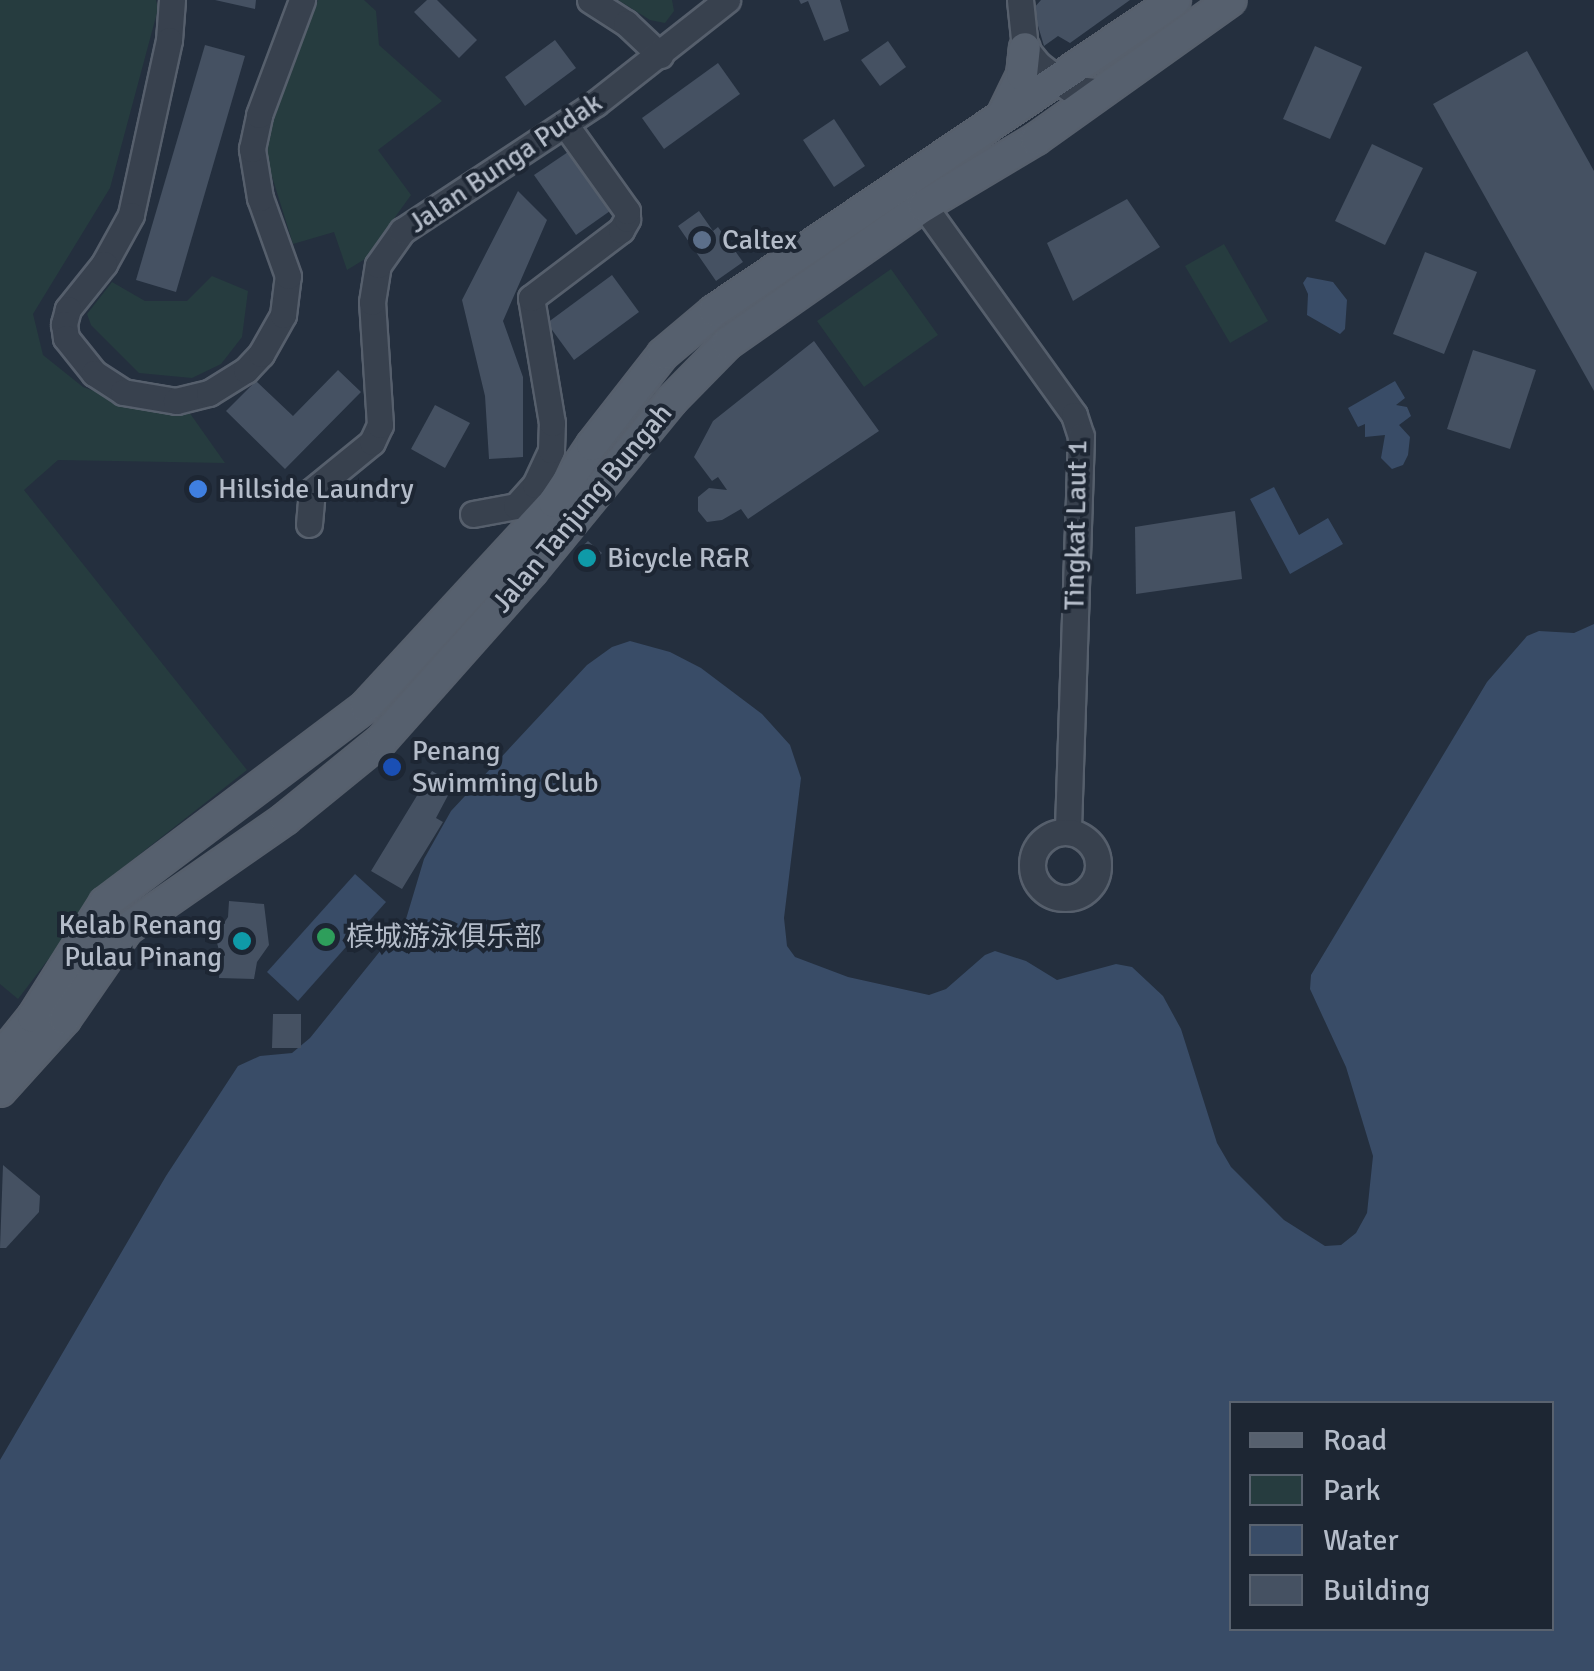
<!DOCTYPE html>
<meta charset="utf-8">
<style>
body{margin:0}
#map{position:relative;width:1594px;height:1671px;overflow:hidden;background:#242f3e;font-family:Signika,"Noto Sans SC",sans-serif}
div>[style]{position:absolute}
.green>*{inset:0;background:#263c3f}
.water>*{inset:0;background:#394c67}
.building>*{inset:0;background:#455162}
.roads{filter:drop-shadow(2px 0 #565f6c) drop-shadow(-2px 0 #565f6c) drop-shadow(0 2px #565f6c) drop-shadow(0 -2px #565f6c)}
.minor>*{height:25px;margin:-12.5px;padding:0 12.5px;transform-origin:12.5px;border-radius:12.5px;background:#38414e}
.minor>.ring{margin:-12.5px;padding:0;box-sizing:content-box;background:none;border:25px solid #38414e;border-radius:50%}
.major>*{height:30px;margin:-15px;padding:0 15px;transform-origin:15px;border-radius:15px;background:#56606e}
.dots>*{width:28px;height:28px;translate:-50% -50%;box-sizing:border-box;border:5px solid #1d2633;border-radius:50%}
span{translate:-50% -50%;white-space:nowrap;text-align:center;line-height:1.15;-webkit-text-stroke:8px #1d2633;paint-order:stroke}
.street-label{font-size:28px;color:#b4bcc9}
.poi-label{font-size:28px;color:#b4bcc9}
.left{translate:0 -50%;text-align:left}
.right{translate:-100% -50%;text-align:right}
.legend{position:absolute;left:1229px;top:1401px;width:325px;height:230px;box-sizing:border-box;background:#1d2633;border:2px solid #59626f;margin:0;padding:12px 18px;list-style:none;font-size:30px;color:#b4bcc9}
.legend li{display:flex;align-items:center;gap:20px;height:50px}
.legend b{width:50px;border:2px solid #59626f}
</style>
<div id="map">
<div class="green">
<div style="clip-path:polygon(0 0,156px 0,158px 9px,110px 188px,33px 314px,43px 355px,83px 387px,136px 406px,189px 412px,225px 463px,58px 460px,24px 490px,247px 770px,112px 876px,18px 999px,0 984px)"></div>
<div style="clip-path:polygon(318px 0,364px 0,376px 11px,379px 45px,442px 101px,378px 150px,411px 195px,365px 259px,347px 270px,334px 232px,293px 244px,265px 154px,269px 127px)"></div>
<div style="clip-path:polygon(618px 0,672px 0,674px 11px,665px 23px,650px 20px)"></div>
<div style="clip-path:polygon(1224px 244px,1268px 321px,1230px 343px,1185px 266px)"></div>
<div style="clip-path:polygon(891px 269px,938px 335px,864px 387px,817px 321px)"></div>
<div style="clip-path:polygon(212px 276px,248px 291px,242px 337px,221px 364px,192px 378px,139px 373px,91px 325px,87px 314px,112px 282px,145px 301px,187px 301px)"></div>
</div>
<div class="water">
<div style="clip-path:polygon(1307px 277px,1333px 282px,1347px 300px,1345px 329px,1340px 334px,1307px 315px,1308px 294px,1303px 283px)"></div>
<div style="clip-path:polygon(1395px 381px,1405px 398px,1396px 405px,1407px 407px,1411px 416px,1399px 425px,1410px 437px,1408px 455px,1403px 465px,1392px 469px,1381px 458px,1385px 435px,1365px 437px,1365px 424px,1358px 427px,1348px 408px)"></div>
<div style="clip-path:polygon(1274px 487px,1299px 535px,1328px 518px,1343px 544px,1290px 574px,1250px 499px)"></div>
<div style="clip-path:polygon(evenodd,1594px 624px,1594px 1671px,0 1671px,0 1460px,166px 1176px,238px 1066px,260px 1056px,292px 1053px,310px 1038px,406px 919px,424px 859px,451px 811px,587px 665px,612px 647px,630px 641px,670px 652px,701px 668px,762px 714px,790px 745px,801px 778px,784px 918px,787px 946px,795px 957px,848px 977px,929px 995px,946px 989px,985px 955px,995px 951px,1026px 961px,1057px 980px,1116px 964px,1132px 967px,1163px 996px,1181px 1029px,1217px 1143px,1231px 1167px,1284px 1220px,1325px 1246px,1341px 1245px,1356px 1233px,1367px 1213px,1373px 1156px,1346px 1067px,1310px 989px,1311px 975px,1487px 682px,1527px 636px,1539px 631px,1574px 633px,1594px 624px,1232px 1404px,1552px 1404px,1552px 1628px,1232px 1628px,1232px 1404px)"></div>
<div style="clip-path:polygon(355px 874px,386px 902px,298px 1001px,267px 972px)"></div>
</div>
<div class="building">
<div style="clip-path:polygon(215px 0,256px 0,255px 9px)"></div>
<div style="clip-path:polygon(427px 0,437px 0,477px 40px,459px 58px,414px 12px)"></div>
<div style="clip-path:polygon(799px 0,840px 0,849px 31px,824px 41px,808px 1px,801px 4px)"></div>
<div style="clip-path:polygon(1041px 0,1130px 0,1070px 43px,1058px 36px,1044px 46px,1033px 9px)"></div>
<div style="clip-path:polygon(555px 40px,576px 68px,525px 106px,505px 77px)"></div>
<div style="clip-path:polygon(888px 41px,906px 67px,880px 86px,861px 60px)"></div>
<div style="clip-path:polygon(205px 45px,245px 56px,176px 292px,136px 280px)"></div>
<div style="clip-path:polygon(1315px 46px,1362px 67px,1330px 139px,1283px 119px)"></div>
<div style="clip-path:polygon(1527px 51px,1594px 171px,1594px 391px,1433px 104px)"></div>
<div style="clip-path:polygon(718px 63px,740px 94px,664px 149px,642px 118px)"></div>
<div style="clip-path:polygon(834px 119px,865px 166px,834px 187px,803px 140px)"></div>
<div style="clip-path:polygon(1372px 144px,1423px 168px,1385px 245px,1335px 221px)"></div>
<div style="clip-path:polygon(568px 152px,610px 211px,576px 235px,534px 175px)"></div>
<div style="clip-path:polygon(518px 191px,547px 220px,503px 321px,523px 377px,523px 457px,489px 459px,485px 396px,462px 300px)"></div>
<div style="clip-path:polygon(1127px 199px,1160px 247px,1073px 301px,1047px 243px)"></div>
<div style="clip-path:polygon(699px 211px,713px 231px,718px 227px,743px 262px,716px 281px,678px 226px)"></div>
<div style="clip-path:polygon(1425px 252px,1477px 272px,1444px 354px,1393px 334px)"></div>
<div style="clip-path:polygon(612px 275px,639px 312px,574px 360px,547px 323px)"></div>
<div style="clip-path:polygon(814px 341px,879px 431px,748px 519px,741px 509px,722px 520px,707px 522px,698px 511px,698px 497px,709px 488px,727px 490px,718px 477px,712px 481px,694px 457px,713px 421px)"></div>
<div style="clip-path:polygon(1473px 350px,1536px 370px,1510px 449px,1447px 429px)"></div>
<div style="clip-path:polygon(338px 370px,361px 392px,285px 469px,226px 411px,256px 381px,293px 416px)"></div>
<div style="clip-path:polygon(435px 405px,470px 423px,445px 468px,411px 449px)"></div>
<div style="clip-path:polygon(1235px 511px,1242px 579px,1136px 594px,1135px 527px)"></div>
<div style="clip-path:polygon(588px 541px,602px 553px,588px 567px,574px 554px)"></div>
<div style="clip-path:polygon(432px 771px,454px 784px,436px 818px,443px 822px,402px 889px,371px 871px)"></div>
<div style="clip-path:polygon(229px 901px,264px 904px,269px 945px,257px 962px,254px 979px,219px 978px,221px 957px,215px 936px,228px 917px)"></div>
<div style="clip-path:polygon(273px 1014px,301px 1014px,301px 1048px,272px 1048px)"></div>
<div style="clip-path:polygon(3px 1165px,40px 1196px,39px 1212px,6px 1248px,0 1248px)"></div>
</div>
<div class="roads">
<div class="minor">
<div style="left:172px;top:0;width:40px;rotate:94.3deg"></div>
<div style="left:169px;top:40px;width:179px;rotate:102.3deg"></div>
<div style="left:131px;top:215px;width:56px;rotate:118.9deg"></div>
<div style="left:104px;top:264px;width:58px;rotate:128.7deg"></div>
<div style="left:68px;top:309px;width:16px;rotate:105deg"></div>
<div style="left:64px;top:324px;width:14px;rotate:82deg"></div>
<div style="left:66px;top:338px;width:45px;rotate:51.3deg"></div>
<div style="left:94px;top:373px;width:35px;rotate:33deg"></div>
<div style="left:123px;top:392px;width:54px;rotate:9.6deg"></div>
<div style="left:176px;top:401px;width:34px;rotate:-14deg"></div>
<div style="left:209px;top:393px;width:44px;rotate:-31.9deg"></div>
<div style="left:246px;top:370px;width:22px;rotate:-47deg"></div>
<div style="left:261px;top:354px;width:45px;rotate:-60.6deg"></div>
<div style="left:283px;top:315px;width:39px;rotate:-83deg"></div>
<div style="left:288px;top:276px;width:83px;rotate:-109.7deg"></div>
<div style="left:260px;top:198px;width:50px;rotate:-99.3deg"></div>
<div style="left:252px;top:149px;width:35px;rotate:-78deg"></div>
<div style="left:259px;top:115px;width:123px;rotate:-69.5deg"></div>
<div style="left:590px;top:0;width:43px;rotate:32.6deg"></div>
<div style="left:626px;top:23px;width:47px;rotate:43.3deg"></div>
<div style="left:1020px;top:0;width:48px;rotate:84.1deg"></div>
<div style="left:1025px;top:48px;width:21px;rotate:51deg"></div>
<div style="left:1038px;top:64px;width:39px;rotate:38deg"></div>
<div style="left:1069px;top:88px;width:33px;rotate:7deg"></div>
<div style="left:924px;top:206px;width:257px;rotate:54.3deg"></div>
<div style="left:1074px;top:415px;width:22px;rotate:72deg"></div>
<div style="left:1081px;top:436px;width:396px;rotate:91.9deg"></div>
<div style="left:473px;top:514px;width:44px;rotate:-10.5deg"></div>
<div style="left:516px;top:506px;width:28px;rotate:-48deg"></div>
<div style="left:535px;top:485px;width:38px;rotate:-65deg"></div>
<div style="left:551px;top:450px;width:27px;rotate:-88deg"></div>
<div style="left:552px;top:423px;width:127px;rotate:-99.5deg"></div>
<div style="left:531px;top:298px;width:113px;rotate:-37.1deg"></div>
<div style="left:621px;top:230px;width:13px;rotate:-61deg"></div>
<div style="left:627px;top:219px;width:8px;rotate:-90deg"></div>
<div style="left:627px;top:211px;width:107px;rotate:-125.5deg"></div>
<div style="left:309px;top:524px;width:33px;rotate:-85deg"></div>
<div style="left:312px;top:491px;width:77px;rotate:-39.2deg"></div>
<div style="left:372px;top:442px;width:19px;rotate:-65deg"></div>
<div style="left:380px;top:425px;width:123px;rotate:-93.7deg"></div>
<div style="left:372px;top:302px;width:37px;rotate:-81deg"></div>
<div style="left:378px;top:265px;width:42px;rotate:-54.8deg"></div>
<div style="left:402px;top:231px;width:232px;rotate:-33.4deg"></div>
<div style="left:596px;top:103px;width:167px;rotate:-38.2deg"></div>
<div class="ring" style="left:1032px;top:832px;width:41px;height:41px"></div>
</div>
<div class="major">
<div style="left:1003px;top:114px;width:43px;rotate:-64deg"></div>
<div style="left:1022px;top:75px;width:27px;rotate:-84deg"></div>
<div style="left:0;top:1058px;width:53px;rotate:-51.2deg"></div>
<div style="left:33px;top:1017px;width:135px;rotate:-57.7deg"></div>
<div style="left:105px;top:903px;width:327px;rotate:-37deg"></div>
<div style="left:366px;top:706px;width:277px;rotate:-47.3deg"></div>
<div style="left:554px;top:502px;width:69px;rotate:-56.3deg"></div>
<div style="left:592px;top:445px;width:115px;rotate:-52deg"></div>
<div style="left:663px;top:354px;width:67px;rotate:-40.1deg"></div>
<div style="left:714px;top:311px;width:556px;rotate:-34deg"></div>
<div style="left:0;top:1091px;width:97px;rotate:-47.9deg"></div>
<div style="left:65px;top:1019px;width:109px;rotate:-55.4deg"></div>
<div style="left:127px;top:929px;width:193px;rotate:-34.8deg"></div>
<div style="left:285px;top:819px;width:125px;rotate:-39.2deg"></div>
<div style="left:382px;top:740px;width:226px;rotate:-48.4deg"></div>
<div style="left:532px;top:571px;width:220px;rotate:-50.7deg"></div>
<div style="left:671px;top:401px;width:81px;rotate:-45.5deg"></div>
<div style="left:728px;top:343px;width:239px;rotate:-35deg"></div>
<div style="left:924px;top:206px;width:131px;rotate:-30.9deg"></div>
<div style="left:1036px;top:139px;width:239px;rotate:-35.5deg"></div>
</div>
</div>
<div class="dots">
<div style="left:702px;top:240px;background:#5c6f8a"></div>
<div style="left:198px;top:489px;background:#3f7fe0"></div>
<div style="left:587px;top:558px;background:#0f9aa8"></div>
<div style="left:392px;top:767px;background:#1a4fb4"></div>
<div style="left:326px;top:937px;background:#2e9e5b"></div>
<div style="left:242px;top:941px;background:#0f9aa8"></div>
</div>
<div class="street-label">
<span style="left:505px;top:163px;rotate:-34deg">Jalan Bunga Pudak</span>
<span style="left:582px;top:508px;rotate:-50deg">Jalan Tanjung Bungah</span>
<span style="left:1076px;top:525px;rotate:-89deg">Tingkat Laut 1</span>
</div>
<div class="poi-label">
<span class="left" style="left:722px;top:240px">Caltex</span>
<span class="left" style="left:218px;top:489px">Hillside Laundry</span>
<span class="left" style="left:607px;top:558px">Bicycle R&amp;R</span>
<span class="left" style="left:412px;top:767px">Penang<br>Swimming Club</span>
<span class="right" style="left:222px;top:941px">Kelab Renang<br>Pulau Pinang</span>
<span class="left" style="left:346px;top:937px">槟城游泳俱乐部</span>
</div>
<ul class="legend">
<li><b style="height:12px;background:#56606e"></b>Road</li>
<li><b style="height:28px;background:#263c3f"></b>Park</li>
<li><b style="height:28px;background:#394c67"></b>Water</li>
<li><b style="height:28px;background:#455162"></b>Building</li>
</ul>
</div>
